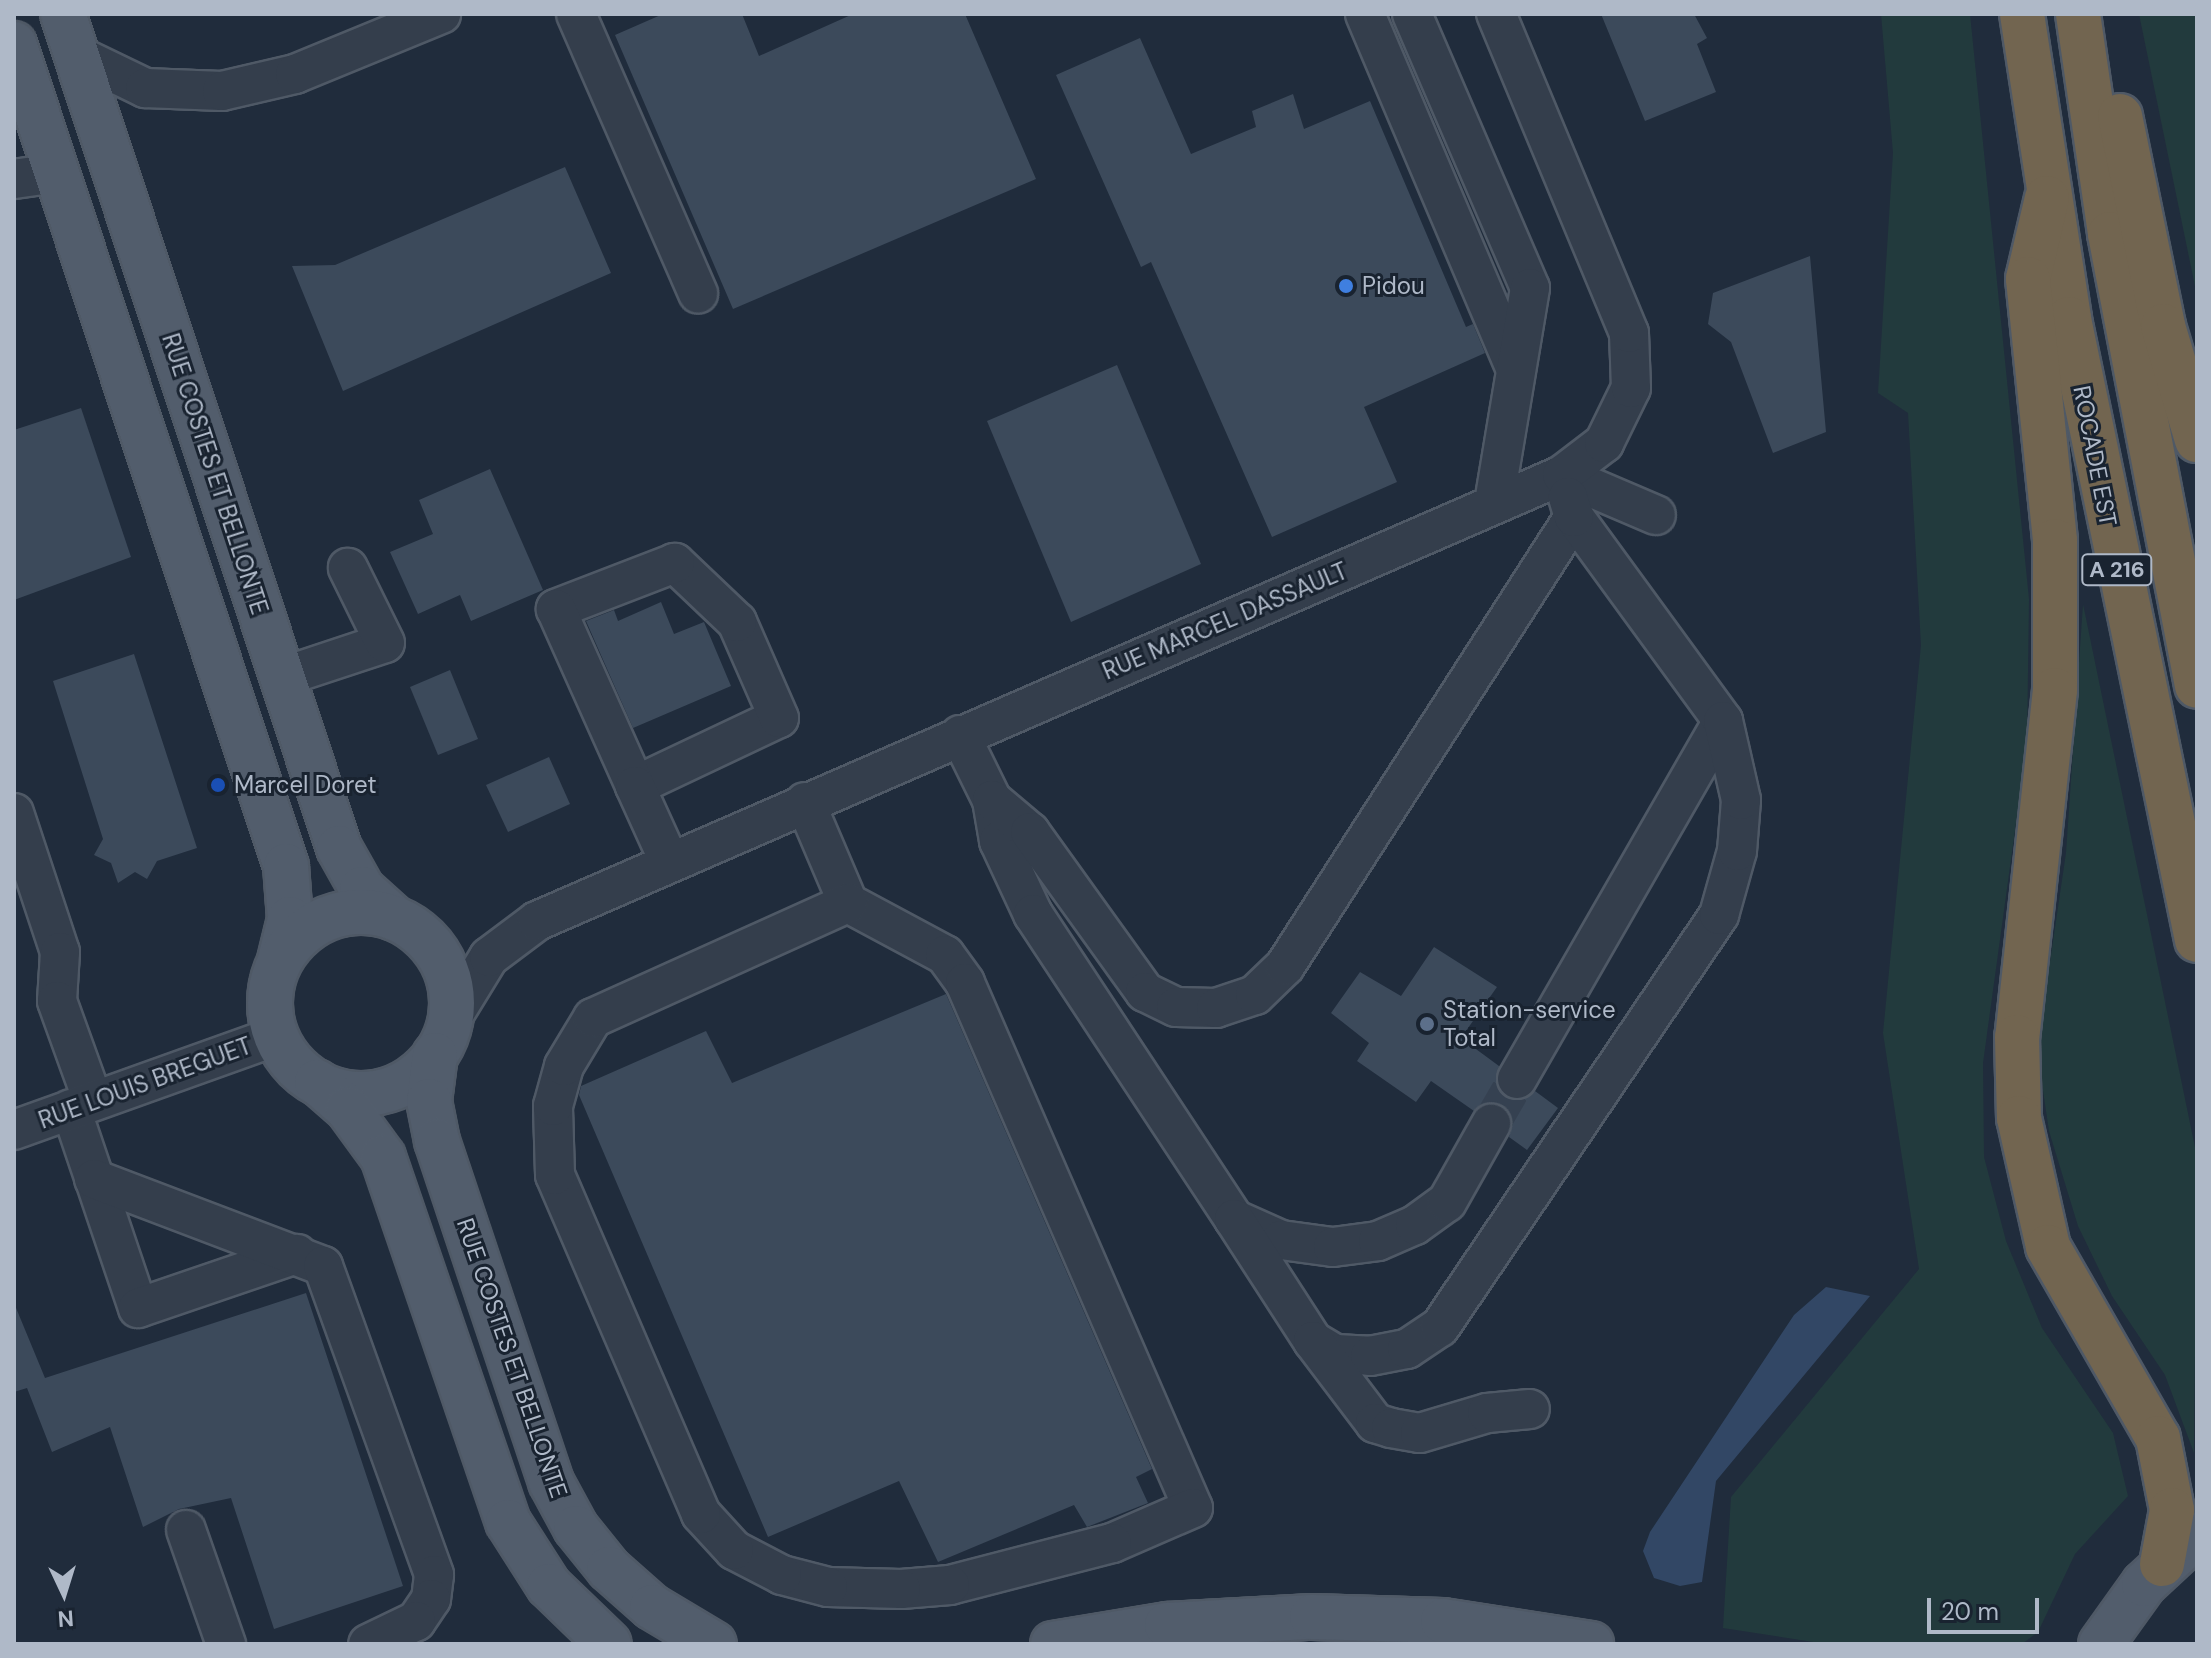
<!DOCTYPE html>
<style>
body{margin:0}
#map{position:relative;width:2211px;height:1658px;overflow:hidden;background:#202c3c;font-family:"DM Sans",sans-serif}
div>[style]{position:absolute}
.green>*{inset:0;background:#223a3d}
.water>*{inset:0;background:#324765}
.building>*{inset:0;background:#3c4a5b}
.minor-tunnel>*{height:38px;margin-top:-19px;transform-origin:0;background:repeating-linear-gradient(90deg,#354151 0 38px,transparent 0 57px)}
.roads{filter:drop-shadow(2px 0 #4f5966) drop-shadow(-2px 0 #4f5966) drop-shadow(0 2px #4f5966) drop-shadow(0 -2px #4f5966)}
.minor>*{height:38px;margin:-19px;padding:0 19px;transform-origin:19px;border-radius:19px;background:#343e4c}
.major>*{height:44px;margin:-22px;padding:0 22px;transform-origin:22px;border-radius:22px;background:#525d6c}
.major>.ring{margin:-22px;padding:0;box-sizing:content-box;background:none;border:44px solid #525d6c;border-radius:50%}
.highway>*{height:44px;margin:-22px;padding:0 22px;transform-origin:22px;border-radius:22px;background:#726550}
.dots>*{width:22px;height:22px;translate:-50% -50%;box-sizing:border-box;border:4px solid #192330;border-radius:50%}
span{translate:-50% -50%;white-space:nowrap;text-align:center;line-height:1.15;-webkit-text-stroke:6px #192330;paint-order:stroke}
.shield-label span{padding:2px 6px;background:#192330;border:2px solid;border-radius:6px;-webkit-text-stroke-width:0}
.shield-label{font-size:22px;color:#afb9c8;font-weight:700}
.poi-label{font-size:24px;color:#afb9c8}
.left{translate:0 -50%;text-align:left}
.street-label{font-size:24px;color:#afb9c8}
.frame{position:absolute;inset:0;border:16px solid #afb9c8;pointer-events:none}
.north{position:absolute;left:24px;top:1554px;width:80px;height:80px;-webkit-text-stroke:6px #192330;paint-order:stroke;rotate:176deg;font-size:22px;font-weight:700;line-height:32px;text-align:center;color:#afb9c8}
.north::after{content:'';display:block;margin:auto;width:28px;height:36px;background:#afb9c8;clip-path:polygon(50% 0,100% 100%,50% 72%,0 100%)}
.scale{position:absolute;left:1927px;top:1598px;width:112px;height:36px;box-sizing:border-box;border:4px solid #afb9c8;border-top:0;padding-left:10px;font-size:24px;line-height:28px;white-space:nowrap;color:#afb9c8;-webkit-text-stroke:6px #192330;paint-order:stroke}
</style>
<div id="map">
<div class="green">
<div style="clip-path:polygon(1881px 14px,1970px 14px,2029px 599px,2027px 743px,1983px 1063px,1984px 1157px,2006px 1241px,2042px 1328px,2113px 1433px,2128px 1496px,2075px 1554px,2038px 1632px,2022px 1644px,1826px 1644px,1723px 1628px,1731px 1497px,1919px 1269px,1883px 1033px,1921px 645px,1908px 413px,1878px 393px,1893px 153px)"></div>
<div style="clip-path:polygon(2139px 14px,2197px 14px,2197px 296px)"></div>
<div style="clip-path:polygon(2083px 604px,2197px 1157px,2194px 1453px,2165px 1375px,2112px 1296px,2078px 1226px,2049px 1131px,2037px 1050px,2066px 853px)"></div>
</div>
<div class="water">
<div style="clip-path:polygon(1826px 1287px,1870px 1296px,1716px 1481px,1702px 1582px,1680px 1586px,1654px 1578px,1643px 1551px,1650px 1532px,1794px 1315px)"></div>
</div>
<div class="building">
<div style="clip-path:polygon(663px 14px,742px 14px,759px 56px,853px 14px,965px 14px,1036px 179px,733px 309px,615px 35px)"></div>
<div style="clip-path:polygon(1601px 14px,1694px 14px,1707px 38px,1697px 44px,1716px 92px,1645px 121px)"></div>
<div style="clip-path:polygon(1140px 38px,1191px 154px,1256px 127px,1252px 111px,1293px 94px,1304px 129px,1370px 101px,1466px 327px,1473px 324px,1485px 353px,1364px 407px,1397px 482px,1272px 537px,1151px 262px,1141px 267px,1056px 75px)"></div>
<div style="clip-path:polygon(565px 167px,611px 273px,343px 391px,292px 266px,335px 265px)"></div>
<div style="clip-path:polygon(1810px 256px,1826px 432px,1773px 453px,1731px 342px,1708px 324px,1713px 293px)"></div>
<div style="clip-path:polygon(1117px 365px,1201px 564px,1071px 622px,987px 421px)"></div>
<div style="clip-path:polygon(81px 408px,131px 557px,14px 600px,14px 430px)"></div>
<div style="clip-path:polygon(490px 469px,543px 590px,471px 621px,460px 595px,418px 614px,390px 552px,433px 534px,419px 500px)"></div>
<div style="clip-path:polygon(661px 602px,674px 634px,704px 622px,731px 686px,633px 728px,586px 621px,614px 610px,618px 621px)"></div>
<div style="clip-path:polygon(134px 654px,197px 848px,157px 861px,147px 879px,135px 872px,118px 883px,111px 863px,94px 855px,103px 839px,53px 681px)"></div>
<div style="clip-path:polygon(450px 670px,478px 739px,438px 755px,410px 687px)"></div>
<div style="clip-path:polygon(549px 757px,570px 804px,508px 832px,486px 785px)"></div>
<div style="clip-path:polygon(1434px 947px,1497px 987px,1461px 1038px,1499px 1066px,1498px 1091px,1516px 1101px,1535px 1091px,1558px 1108px,1527px 1150px,1509px 1137px,1513px 1123px,1501px 1105px,1490px 1102px,1474px 1111px,1431px 1081px,1416px 1102px,1357px 1061px,1369px 1043px,1331px 1013px,1360px 972px,1401px 996px)"></div>
<div style="clip-path:polygon(946px 994px,1152px 1469px,1136px 1477px,1148px 1503px,1087px 1527px,1074px 1505px,938px 1562px,899px 1481px,768px 1537px,579px 1095px,581px 1086px,706px 1031px,732px 1083px)"></div>
<div style="clip-path:polygon(306px 1293px,403px 1586px,274px 1629px,231px 1498px,179px 1509px,143px 1527px,110px 1427px,52px 1452px,27px 1388px,14px 1392px,14px 1303px,45px 1378px)"></div>
</div>
<div class="minor-tunnel">
<div style="left:1491px;top:1124px;width:52px;rotate:-60deg"></div>
</div>
<div class="roads">
<div class="minor">
<div style="left:576px;top:14px;width:305px;rotate:66.4deg"></div>
<div style="left:1365px;top:14px;width:386px;rotate:67deg"></div>
<div style="left:1412px;top:14px;width:298px;rotate:66.7deg"></div>
<div style="left:1530px;top:288px;width:219px;rotate:99.5deg"></div>
<div style="left:77px;top:55px;width:76px;rotate:25.9deg"></div>
<div style="left:145px;top:88px;width:77px;rotate:2.2deg"></div>
<div style="left:222px;top:91px;width:75px;rotate:-13.1deg"></div>
<div style="left:295px;top:74px;width:158px;rotate:-22.3deg"></div>
<div style="left:14px;top:179px;width:42px;rotate:-8.1deg"></div>
<div style="left:1562px;top:475px;width:102px;rotate:23.1deg"></div>
<div style="left:282px;top:677px;width:108px;rotate:-18.3deg"></div>
<div style="left:385px;top:643px;width:84px;rotate:-116.3deg"></div>
<div style="left:960px;top:735px;width:72px;rotate:63.8deg"></div>
<div style="left:992px;top:800px;width:42px;rotate:80.3deg"></div>
<div style="left:999px;top:841px;width:81px;rotate:65deg"></div>
<div style="left:1033px;top:914px;width:365px;rotate:56.6deg"></div>
<div style="left:1234px;top:1219px;width:51px;rotate:24.1deg"></div>
<div style="left:1281px;top:1240px;width:52px;rotate:7.7deg"></div>
<div style="left:1333px;top:1247px;width:45px;rotate:-7.6deg"></div>
<div style="left:1378px;top:1241px;width:40px;rotate:-23.4deg"></div>
<div style="left:1415px;top:1225px;width:39px;rotate:-36deg"></div>
<div style="left:1447px;top:1202px;width:90px;rotate:-60.6deg"></div>
<div style="left:635px;top:786px;width:159px;rotate:-25.3deg"></div>
<div style="left:779px;top:718px;width:105px;rotate:-113.6deg"></div>
<div style="left:737px;top:622px;width:86px;rotate:-136.4deg"></div>
<div style="left:675px;top:563px;width:128px;rotate:158.9deg"></div>
<div style="left:556px;top:609px;width:194px;rotate:65.9deg"></div>
<div style="left:635px;top:786px;width:82px;rotate:65.6deg"></div>
<div style="left:992px;top:800px;width:50px;rotate:40.1deg"></div>
<div style="left:1030px;top:832px;width:197px;rotate:54.3deg"></div>
<div style="left:1145px;top:992px;width:34px;rotate:26deg"></div>
<div style="left:1176px;top:1007px;width:40px;rotate:1.4deg"></div>
<div style="left:1216px;top:1008px;width:41px;rotate:-18.4deg"></div>
<div style="left:1255px;top:995px;width:42px;rotate:-44deg"></div>
<div style="left:1285px;top:966px;width:534px;rotate:-57.23deg"></div>
<div style="left:805px;top:802px;width:110px;rotate:66.9deg"></div>
<div style="left:848px;top:903px;width:110px;rotate:28.2deg"></div>
<div style="left:945px;top:955px;width:34px;rotate:54deg"></div>
<div style="left:965px;top:983px;width:572px;rotate:66.53deg"></div>
<div style="left:1193px;top:1508px;width:88px;rotate:156.6deg"></div>
<div style="left:1112px;top:1543px;width:167px;rotate:165.5deg"></div>
<div style="left:950px;top:1585px;width:49px;rotate:175.3deg"></div>
<div style="left:901px;top:1589px;width:73px;rotate:-178.4deg"></div>
<div style="left:828px;top:1587px;width:48px;rotate:-165.4deg"></div>
<div style="left:782px;top:1575px;width:54px;rotate:-152.5deg"></div>
<div style="left:734px;top:1550px;width:49px;rotate:-132.5deg"></div>
<div style="left:701px;top:1514px;width:369px;rotate:-113.3deg"></div>
<div style="left:555px;top:1175px;width:69px;rotate:-91.7deg"></div>
<div style="left:553px;top:1106px;width:41px;rotate:-74.6deg"></div>
<div style="left:564px;top:1066px;width:56px;rotate:-58.9deg"></div>
<div style="left:593px;top:1018px;width:280px;rotate:-24.3deg"></div>
<div style="left:14px;top:813px;width:146px;rotate:71.7deg"></div>
<div style="left:60px;top:952px;width:49px;rotate:93.5deg"></div>
<div style="left:57px;top:1001px;width:106px;rotate:70.2deg"></div>
<div style="left:451px;top:1019px;width:73px;rotate:-58.5deg"></div>
<div style="left:489px;top:957px;width:60px;rotate:-36.9deg"></div>
<div style="left:537px;top:921px;width:1118px;rotate:-23.51deg"></div>
<div style="left:1562px;top:475px;width:53px;rotate:-37.3deg"></div>
<div style="left:1604px;top:443px;width:61px;rotate:-63.9deg"></div>
<div style="left:1631px;top:388px;width:55px;rotate:-92.1deg"></div>
<div style="left:1629px;top:333px;width:346px;rotate:-112.6deg"></div>
<div style="left:1517px;top:1079px;width:413px;rotate:-60.1deg"></div>
<div style="left:1723px;top:721px;width:253px;rotate:-126.1deg"></div>
<div style="left:1574px;top:517px;width:21px;rotate:-107deg"></div>
<div style="left:71px;top:1109px;width:210px;rotate:71.4deg"></div>
<div style="left:138px;top:1308px;width:168px;rotate:-18.8deg"></div>
<div style="left:14px;top:1130px;width:278px;rotate:-19.7deg"></div>
<div style="left:94px;top:1179px;width:245px;rotate:20.8deg"></div>
<div style="left:323px;top:1266px;width:328px;rotate:70.2deg"></div>
<div style="left:434px;top:1575px;width:24px;rotate:97deg"></div>
<div style="left:431px;top:1599px;width:27px;rotate:124deg"></div>
<div style="left:416px;top:1621px;width:53px;rotate:154.4deg"></div>
<div style="left:1234px;top:1219px;width:145px;rotate:57.1deg"></div>
<div style="left:1313px;top:1341px;width:26px;rotate:31deg"></div>
<div style="left:1335px;top:1354px;width:35px;rotate:3deg"></div>
<div style="left:1370px;top:1356px;width:38px;rotate:-11deg"></div>
<div style="left:1407px;top:1349px;width:40px;rotate:-34deg"></div>
<div style="left:1440px;top:1327px;width:498px;rotate:-55.9deg"></div>
<div style="left:1719px;top:915px;width:66px;rotate:-74.3deg"></div>
<div style="left:1737px;top:851px;width:51px;rotate:-85.5deg"></div>
<div style="left:1741px;top:800px;width:81px;rotate:-102.8deg"></div>
<div style="left:1313px;top:1341px;width:103px;rotate:52.9deg"></div>
<div style="left:1375px;top:1423px;width:17px;rotate:17deg"></div>
<div style="left:1391px;top:1428px;width:29px;rotate:10deg"></div>
<div style="left:1420px;top:1433px;width:70px;rotate:-16.6deg"></div>
<div style="left:1487px;top:1413px;width:43px;rotate:-5.3deg"></div>
<div style="left:186px;top:1530px;width:121px;rotate:70.7deg"></div>
</div>
<div class="major">
<div style="left:63px;top:14px;width:878px;rotate:71.69deg"></div>
<div style="left:339px;top:848px;width:47px;rotate:60.7deg"></div>
<div style="left:362px;top:889px;width:43px;rotate:42.2deg"></div>
<div style="left:14px;top:44px;width:866px;rotate:71.69deg"></div>
<div style="left:286px;top:866px;width:53px;rotate:85.7deg"></div>
<div style="left:290px;top:919px;width:42px;rotate:103.7deg"></div>
<div class="ring" style="left:270px;top:912px;width:138px;height:138px"></div>
<div style="left:435px;top:1055px;width:46px;rotate:97.4deg"></div>
<div style="left:429px;top:1101px;width:41px;rotate:78.7deg"></div>
<div style="left:437px;top:1141px;width:360px;rotate:71.5deg"></div>
<div style="left:551px;top:1482px;width:52px;rotate:61.5deg"></div>
<div style="left:576px;top:1528px;width:53px;rotate:51.2deg"></div>
<div style="left:609px;top:1569px;width:57px;rotate:41.5deg"></div>
<div style="left:652px;top:1607px;width:72px;rotate:30.8deg"></div>
<div style="left:317px;top:1082px;width:41px;rotate:41.1deg"></div>
<div style="left:348px;top:1109px;width:59px;rotate:53.9deg"></div>
<div style="left:383px;top:1157px;width:386px;rotate:71.1deg"></div>
<div style="left:508px;top:1522px;width:76px;rotate:57.4deg"></div>
<div style="left:549px;top:1586px;width:83px;rotate:44deg"></div>
<div style="left:1053px;top:1644px;width:116px;rotate:-9.5deg"></div>
<div style="left:1167px;top:1625px;width:145px;rotate:-3.2deg"></div>
<div style="left:1312px;top:1617px;width:131px;rotate:1.7deg"></div>
<div style="left:1443px;top:1621px;width:150px;rotate:8.8deg"></div>
<div style="left:2101px;top:1644px;width:74px;rotate:-54.4deg"></div>
<div style="left:2144px;top:1584px;width:72px;rotate:-42.8deg"></div>
</div>
<div class="highway">
<div style="left:2022px;top:14px;width:309px;rotate:81.2deg"></div>
<div style="left:2069px;top:319px;width:634px;rotate:78.35deg"></div>
<div style="left:2078px;top:14px;width:222px;rotate:81.7deg"></div>
<div style="left:2110px;top:234px;width:460px;rotate:79.1deg"></div>
<div style="left:2120px;top:116px;width:214px;rotate:78.4deg"></div>
<div style="left:2163px;top:326px;width:119px;rotate:73.4deg"></div>
<div style="left:2047px;top:198px;width:83px;rotate:103.2deg"></div>
<div style="left:2028px;top:279px;width:263px;rotate:84.1deg"></div>
<div style="left:2055px;top:541px;width:149px;rotate:90deg"></div>
<div style="left:2055px;top:690px;width:349px;rotate:96.2deg"></div>
<div style="left:2017px;top:1037px;width:81px;rotate:88.6deg"></div>
<div style="left:2019px;top:1118px;width:132px;rotate:77.3deg"></div>
<div style="left:2048px;top:1247px;width:220px;rotate:60.1deg"></div>
<div style="left:2158px;top:1438px;width:73px;rotate:79deg"></div>
<div style="left:2172px;top:1510px;width:55px;rotate:100.5deg"></div>
</div>
</div>
<div class="dots">
<div style="left:1346px;top:286px;background:#3f7fe0"></div>
<div style="left:218px;top:785px;background:#1a4fb4"></div>
<div style="left:1427px;top:1024px;background:#5c6f8a"></div>
</div>
<div class="shield-label">
<span style="left:2117px;top:570px">A 216</span>
</div>
<div class="poi-label">
<span class="left" style="left:1362px;top:286px">Pidou</span>
<span class="left" style="left:234px;top:785px">Marcel Doret</span>
<span class="left" style="left:1443px;top:1024px">Station-service<br>Total</span>
</div>
<div class="street-label">
<span style="left:2095px;top:456px;rotate:79deg">ROCADE EST</span>
<span style="left:215px;top:474px;rotate:72deg">RUE COSTES ET BELLONTE</span>
<span style="left:1225px;top:621px;rotate:-23deg">RUE MARCEL DASSAULT</span>
<span style="left:145px;top:1083px;rotate:-20deg">RUE LOUIS BREGUET</span>
<span style="left:512px;top:1358px;rotate:71deg">RUE COSTES ET BELLONTE</span>
</div>
<div class="frame"></div>
<div class="north">N</div>
<div class="scale">20 m</div>
</div>
